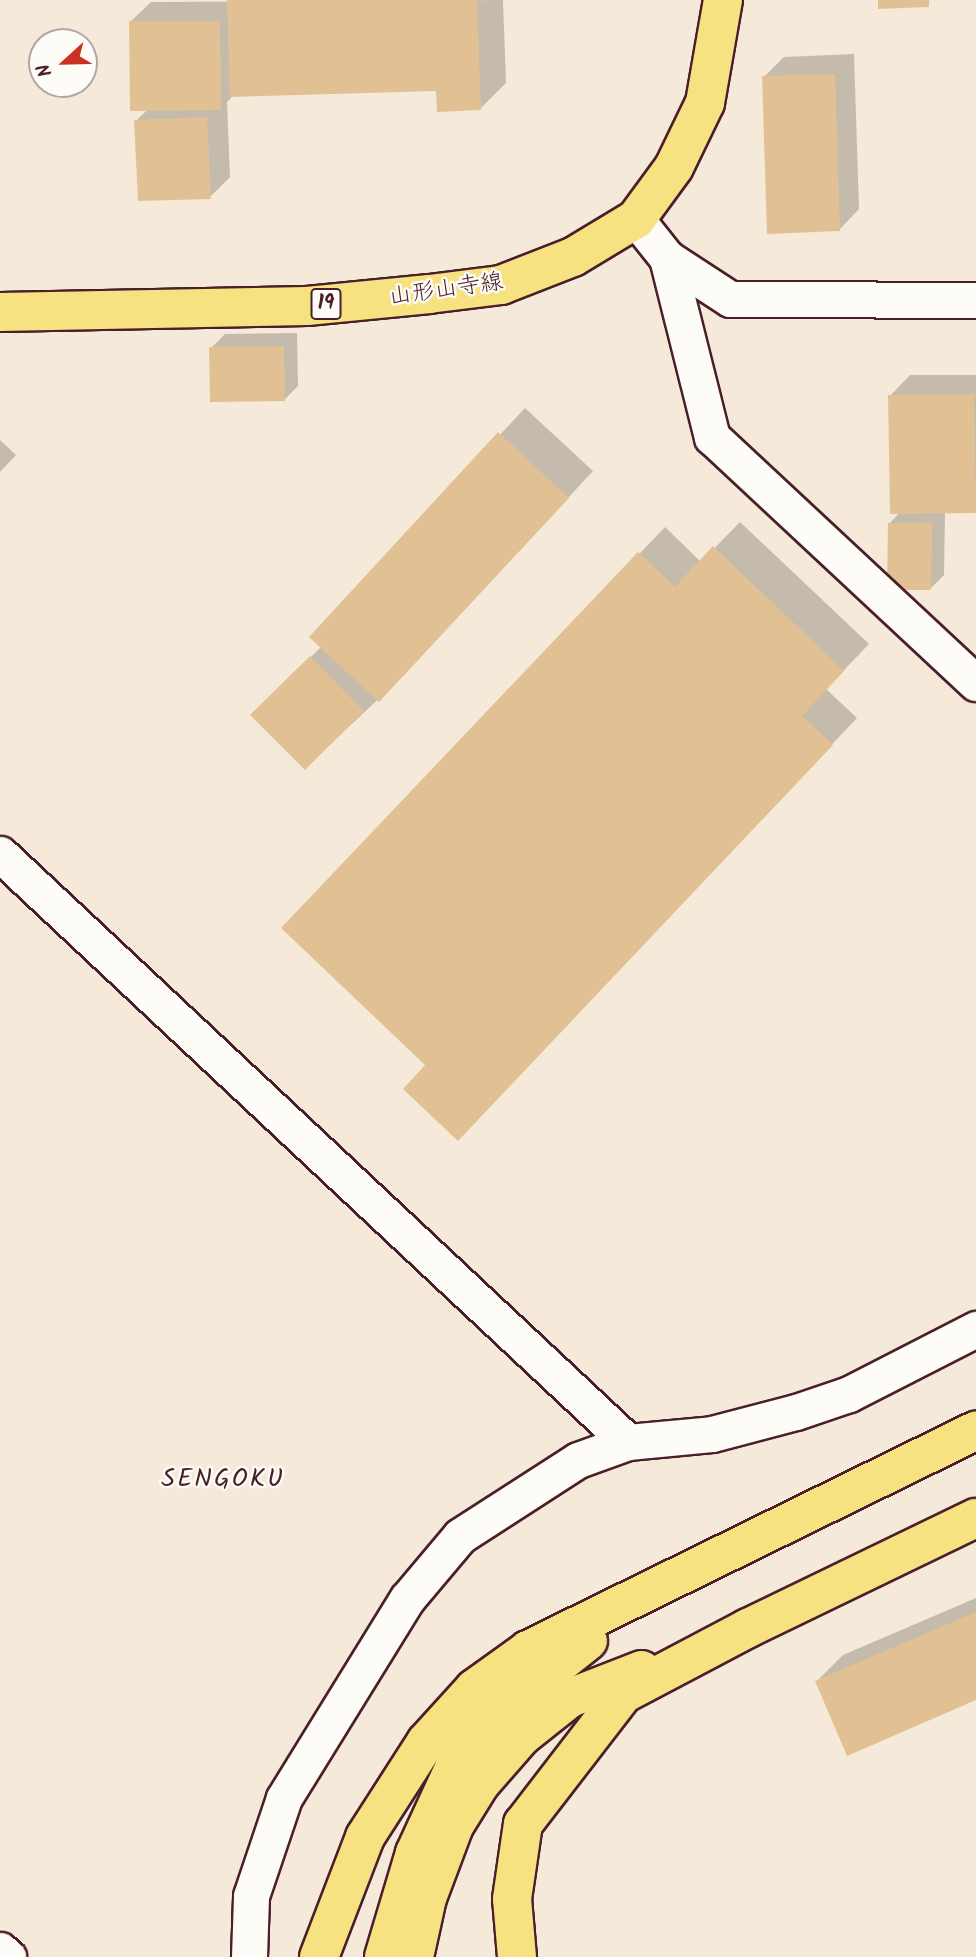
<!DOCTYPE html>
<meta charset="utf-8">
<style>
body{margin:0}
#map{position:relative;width:976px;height:1957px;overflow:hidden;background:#f5ead9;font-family:Kalam,"Klee One",sans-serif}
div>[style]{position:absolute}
.shadow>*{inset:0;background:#0003}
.building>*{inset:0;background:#e1c194}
.roads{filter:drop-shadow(2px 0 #4a1f2b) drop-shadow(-2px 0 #4a1f2b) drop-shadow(0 2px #4a1f2b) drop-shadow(0 -2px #4a1f2b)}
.minor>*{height:35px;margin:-17.5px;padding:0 17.5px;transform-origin:17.5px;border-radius:17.5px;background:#fdfcf7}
.major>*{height:38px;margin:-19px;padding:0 19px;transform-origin:19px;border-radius:19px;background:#f7e281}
.highway>*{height:38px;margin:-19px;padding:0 19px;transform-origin:19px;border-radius:19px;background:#f7e281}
span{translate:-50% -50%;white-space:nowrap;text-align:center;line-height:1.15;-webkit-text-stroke:5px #fdfcf7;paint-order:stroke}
.shield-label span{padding:2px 5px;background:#fdfcf7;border:2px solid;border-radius:5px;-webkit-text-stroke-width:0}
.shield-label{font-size:21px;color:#4a1f2b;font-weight:700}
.street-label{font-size:23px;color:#4a1f2b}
.quarter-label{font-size:26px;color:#4a1f2b;letter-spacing:2px}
.north{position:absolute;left:28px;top:28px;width:70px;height:70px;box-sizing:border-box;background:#fdfcf7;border:2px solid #b5a4a5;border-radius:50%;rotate:248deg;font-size:19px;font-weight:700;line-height:28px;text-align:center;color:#4a1f2b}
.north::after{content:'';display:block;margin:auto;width:24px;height:32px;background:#c8321e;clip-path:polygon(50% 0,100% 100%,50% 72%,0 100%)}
</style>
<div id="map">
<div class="shadow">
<div style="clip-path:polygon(503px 0,506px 83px,480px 109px,438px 89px,234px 95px,227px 102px,230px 177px,210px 197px,136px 121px,148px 109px,130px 22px,151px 2px)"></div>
<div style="clip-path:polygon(854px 54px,859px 209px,839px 230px,764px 77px,784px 57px)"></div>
<div style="clip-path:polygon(297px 333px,298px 386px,285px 399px,211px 348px,225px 334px)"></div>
<div style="clip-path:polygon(910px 375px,976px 375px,976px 512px,945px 512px,944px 575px,930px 589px,890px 523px,900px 512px,890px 396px)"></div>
<div style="clip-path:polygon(525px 408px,593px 471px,405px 674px,305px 768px,253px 715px,322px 646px,311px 637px)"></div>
<div style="clip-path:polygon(0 440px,16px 455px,0 472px)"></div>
<div style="clip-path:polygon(740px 522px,869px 644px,826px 689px,857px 718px,483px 1113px,284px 928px,665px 527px,701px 562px)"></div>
<div style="clip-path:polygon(976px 1598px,976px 1698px,817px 1681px,843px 1655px)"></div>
</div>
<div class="building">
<div style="clip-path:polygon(227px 0,477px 0,481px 110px,437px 112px,436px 91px,230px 97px)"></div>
<div style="clip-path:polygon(878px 0,929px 0,929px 7px,878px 9px)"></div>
<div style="clip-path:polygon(129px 21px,220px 21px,221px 110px,130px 111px)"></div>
<div style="clip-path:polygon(835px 74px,840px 231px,767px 234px,762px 76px)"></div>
<div style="clip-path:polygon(207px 117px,211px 199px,138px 201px,134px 120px)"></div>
<div style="clip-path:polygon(284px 346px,285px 401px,210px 402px,209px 347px)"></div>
<div style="clip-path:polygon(974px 394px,976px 513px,890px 514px,888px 395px)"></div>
<div style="clip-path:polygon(498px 432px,569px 498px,379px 702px,309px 637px)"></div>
<div style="clip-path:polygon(888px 523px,932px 523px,931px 590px,887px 590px)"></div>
<div style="clip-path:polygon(713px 546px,844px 671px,802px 716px,833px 745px,458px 1141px,403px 1089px,425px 1065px,281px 928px,638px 552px,675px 587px)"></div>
<div style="clip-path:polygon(310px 656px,364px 711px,305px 770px,250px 715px)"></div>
<div style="clip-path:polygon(976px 1612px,976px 1700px,847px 1756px,815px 1681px)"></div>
</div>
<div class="roads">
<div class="minor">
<div style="left:636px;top:219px;width:50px;rotate:51.5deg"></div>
<div style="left:667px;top:258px;width:75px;rotate:33.1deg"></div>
<div style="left:730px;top:299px;width:246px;rotate:0.2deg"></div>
<div style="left:667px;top:258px;width:185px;rotate:75.9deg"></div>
<div style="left:712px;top:437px;width:361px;rotate:43deg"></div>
<div style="left:0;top:854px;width:860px;rotate:43.12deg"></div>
<div style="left:0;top:1950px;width:11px;rotate:41deg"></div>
<div style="left:249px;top:1957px;width:61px;rotate:-88.1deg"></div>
<div style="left:251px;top:1896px;width:103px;rotate:-71.4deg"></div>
<div style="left:284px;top:1798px;width:234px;rotate:-58.3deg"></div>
<div style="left:407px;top:1599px;width:82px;rotate:-49.9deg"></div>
<div style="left:460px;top:1536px;width:140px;rotate:-32.8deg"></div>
<div style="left:578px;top:1460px;width:53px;rotate:-19.8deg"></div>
<div style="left:628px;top:1442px;width:84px;rotate:-5.4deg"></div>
<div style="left:712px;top:1434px;width:87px;rotate:-14.7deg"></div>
<div style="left:796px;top:1412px;width:56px;rotate:-18.8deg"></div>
<div style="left:849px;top:1394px;width:143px;rotate:-27.1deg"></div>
</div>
<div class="major">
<div style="left:0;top:312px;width:307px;rotate:-1.1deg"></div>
<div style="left:307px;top:306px;width:123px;rotate:-5.6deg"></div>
<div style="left:429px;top:294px;width:73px;rotate:-7.1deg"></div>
<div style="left:501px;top:285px;width:77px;rotate:-21.3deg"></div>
<div style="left:573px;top:257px;width:74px;rotate:-31.1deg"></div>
<div style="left:636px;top:219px;width:64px;rotate:-53.8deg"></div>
<div style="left:674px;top:167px;width:71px;rotate:-64.2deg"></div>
<div style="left:705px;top:103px;width:105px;rotate:-80.1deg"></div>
</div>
<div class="highway">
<div style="left:319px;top:1957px;width:129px;rotate:-69deg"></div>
<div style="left:365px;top:1837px;width:113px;rotate:-57.3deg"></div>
<div style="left:426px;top:1742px;width:72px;rotate:-47.8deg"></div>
<div style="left:474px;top:1689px;width:67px;rotate:-35.8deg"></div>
<div style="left:528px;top:1650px;width:499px;rotate:-26.1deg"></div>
<div style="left:384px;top:1957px;width:109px;rotate:-73.4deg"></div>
<div style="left:415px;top:1853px;width:98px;rotate:-65.3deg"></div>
<div style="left:456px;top:1764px;width:65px;rotate:-51.2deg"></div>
<div style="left:497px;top:1713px;width:116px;rotate:-38.4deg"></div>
<div style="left:414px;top:1957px;width:60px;rotate:-77.6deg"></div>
<div style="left:427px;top:1898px;width:77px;rotate:-69.4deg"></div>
<div style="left:454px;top:1826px;width:49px;rotate:-58.2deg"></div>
<div style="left:480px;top:1784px;width:64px;rotate:-48.8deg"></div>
<div style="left:522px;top:1736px;width:61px;rotate:-38.4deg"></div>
<div style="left:570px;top:1698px;width:77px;rotate:-21.3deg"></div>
<div style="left:517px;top:1957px;width:58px;rotate:-94.9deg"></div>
<div style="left:512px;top:1899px;width:76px;rotate:-81.7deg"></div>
<div style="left:523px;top:1824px;width:164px;rotate:-52.4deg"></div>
<div style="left:623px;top:1694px;width:141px;rotate:-27.8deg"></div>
<div style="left:748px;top:1628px;width:253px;rotate:-25.8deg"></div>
</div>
</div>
<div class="shield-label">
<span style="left:326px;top:304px">19</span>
</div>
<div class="street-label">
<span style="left:446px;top:290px;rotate:-8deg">山形山寺線</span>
</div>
<div class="quarter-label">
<span style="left:223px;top:1480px">SENGOKU</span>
</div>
<div class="north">N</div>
</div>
